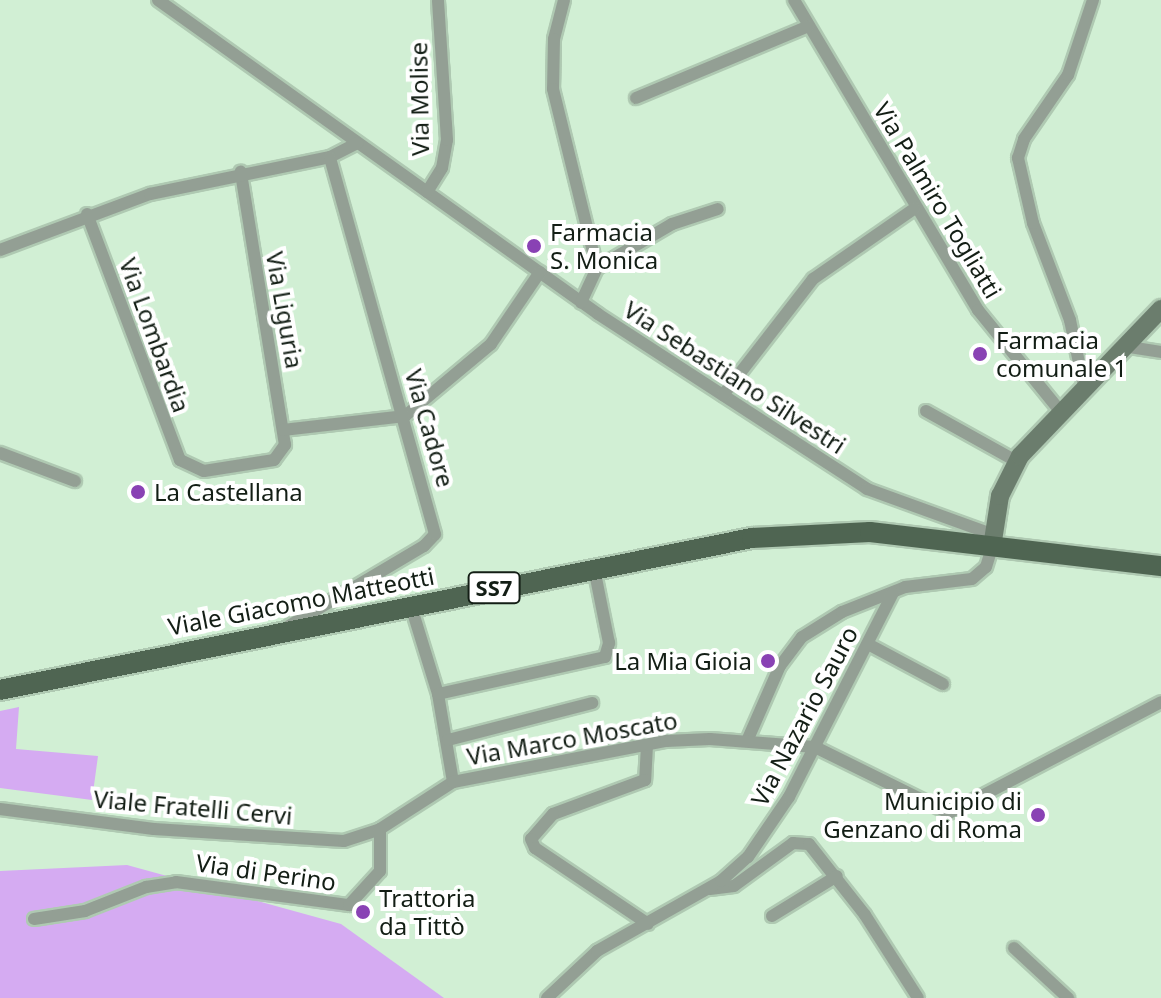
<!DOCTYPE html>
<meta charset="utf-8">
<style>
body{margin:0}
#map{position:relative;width:1161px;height:998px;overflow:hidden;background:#d1efd4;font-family:"Noto Sans",sans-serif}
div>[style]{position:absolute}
.green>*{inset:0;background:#d5abf2}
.roads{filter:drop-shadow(2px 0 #afc9b2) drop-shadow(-2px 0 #afc9b2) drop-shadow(0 2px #afc9b2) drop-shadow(0 -2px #afc9b2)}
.street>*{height:12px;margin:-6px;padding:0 6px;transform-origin:6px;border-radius:6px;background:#939f94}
.secondary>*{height:18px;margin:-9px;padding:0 9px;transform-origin:9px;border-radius:9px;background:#6b7d6d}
.primary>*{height:20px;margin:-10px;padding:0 10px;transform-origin:10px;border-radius:10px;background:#4f6552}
.dots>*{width:22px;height:22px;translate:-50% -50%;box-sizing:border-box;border:4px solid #fff;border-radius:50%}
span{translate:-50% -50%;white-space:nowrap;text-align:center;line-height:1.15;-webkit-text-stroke:8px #fff;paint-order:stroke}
.shield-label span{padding:2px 6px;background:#fff;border:2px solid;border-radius:6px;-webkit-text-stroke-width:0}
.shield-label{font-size:22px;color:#131e15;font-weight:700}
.street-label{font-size:24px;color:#131e15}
.poi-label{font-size:24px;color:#131e15}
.left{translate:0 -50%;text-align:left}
.right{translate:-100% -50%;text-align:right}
</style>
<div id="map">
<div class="green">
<div style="clip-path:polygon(19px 707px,16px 749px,98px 756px,92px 800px,0 788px,0 711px)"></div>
<div style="clip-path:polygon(127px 865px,341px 924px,444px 998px,0 998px,0 871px)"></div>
</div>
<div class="roads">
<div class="street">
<div style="left:158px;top:0;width:541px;rotate:35.51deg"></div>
<div style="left:598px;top:314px;width:321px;rotate:33deg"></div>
<div style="left:867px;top:489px;width:132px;rotate:19.9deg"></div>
<div style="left:564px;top:0;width:40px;rotate:104.4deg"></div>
<div style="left:554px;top:39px;width:50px;rotate:91.1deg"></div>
<div style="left:553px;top:89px;width:184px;rotate:76.2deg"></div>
<div style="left:597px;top:268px;width:38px;rotate:115deg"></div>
<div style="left:794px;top:0;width:360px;rotate:59.3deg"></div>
<div style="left:978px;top:310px;width:130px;rotate:50.9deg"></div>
<div style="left:636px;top:98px;width:187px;rotate:-22.6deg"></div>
<div style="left:427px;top:192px;width:28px;rotate:-58deg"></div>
<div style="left:442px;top:168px;width:28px;rotate:-80deg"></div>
<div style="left:447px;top:140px;width:140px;rotate:-93.7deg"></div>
<div style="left:87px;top:214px;width:263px;rotate:69.3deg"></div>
<div style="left:180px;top:460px;width:26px;rotate:25deg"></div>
<div style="left:204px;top:471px;width:71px;rotate:-8.9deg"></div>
<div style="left:274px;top:460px;width:19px;rotate:-54deg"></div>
<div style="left:285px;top:445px;width:277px;rotate:-99.2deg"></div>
<div style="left:0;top:250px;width:160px;rotate:-20.5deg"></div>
<div style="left:150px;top:194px;width:184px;rotate:-11.6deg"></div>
<div style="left:330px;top:157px;width:31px;rotate:-27deg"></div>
<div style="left:597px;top:268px;width:87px;rotate:-30.4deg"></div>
<div style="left:672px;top:224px;width:48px;rotate:-18.1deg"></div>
<div style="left:1123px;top:346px;width:38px;rotate:9deg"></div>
<div style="left:1084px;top:386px;width:67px;rotate:-102deg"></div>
<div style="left:1070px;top:320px;width:104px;rotate:-110.9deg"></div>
<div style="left:1033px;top:223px;width:67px;rotate:-103deg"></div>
<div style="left:1018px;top:158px;width:20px;rotate:-72deg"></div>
<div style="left:1024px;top:139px;width:78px;rotate:-55.5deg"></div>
<div style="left:1068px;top:75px;width:79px;rotate:-71.6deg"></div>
<div style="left:723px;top:395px;width:147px;rotate:-52.2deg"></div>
<div style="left:813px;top:279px;width:124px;rotate:-34.8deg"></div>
<div style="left:926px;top:411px;width:103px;rotate:29.1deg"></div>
<div style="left:283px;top:430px;width:123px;rotate:-6.5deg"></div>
<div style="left:405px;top:416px;width:112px;rotate:-39.9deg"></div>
<div style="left:491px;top:344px;width:87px;rotate:-55.8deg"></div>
<div style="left:0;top:453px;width:80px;rotate:20.5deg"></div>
<div style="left:411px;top:606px;width:92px;rotate:72.9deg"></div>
<div style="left:438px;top:694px;width:89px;rotate:80.3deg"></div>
<div style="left:289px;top:626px;width:157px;rotate:-30.7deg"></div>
<div style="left:424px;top:546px;width:16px;rotate:-47deg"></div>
<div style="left:435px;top:534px;width:391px;rotate:-105.6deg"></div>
<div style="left:868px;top:644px;width:85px;rotate:28.1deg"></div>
<div style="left:438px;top:694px;width:171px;rotate:-12.5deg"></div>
<div style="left:605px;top:657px;width:15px;rotate:-74deg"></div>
<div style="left:609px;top:643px;width:76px;rotate:-101.3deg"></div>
<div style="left:448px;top:740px;width:149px;rotate:-14.4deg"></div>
<div style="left:747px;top:741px;width:82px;rotate:-66.3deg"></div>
<div style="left:780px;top:666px;width:36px;rotate:-53deg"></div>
<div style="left:802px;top:637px;width:47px;rotate:-32deg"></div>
<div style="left:842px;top:612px;width:68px;rotate:-21.6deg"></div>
<div style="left:905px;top:587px;width:67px;rotate:-6.8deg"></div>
<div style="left:972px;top:579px;width:18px;rotate:-41deg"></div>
<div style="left:986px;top:567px;width:21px;rotate:-73deg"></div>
<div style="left:647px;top:745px;width:35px;rotate:93deg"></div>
<div style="left:645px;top:780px;width:98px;rotate:159.7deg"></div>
<div style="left:553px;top:814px;width:33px;rotate:131deg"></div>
<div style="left:531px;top:839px;width:10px;rotate:66deg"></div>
<div style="left:535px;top:848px;width:136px;rotate:33.9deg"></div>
<div style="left:0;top:809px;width:155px;rotate:7.4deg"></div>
<div style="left:154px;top:829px;width:190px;rotate:3.6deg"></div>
<div style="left:344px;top:841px;width:38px;rotate:-18deg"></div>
<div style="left:380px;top:829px;width:87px;rotate:-32.8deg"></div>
<div style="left:453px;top:782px;width:217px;rotate:-10.9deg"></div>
<div style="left:666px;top:741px;width:44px;rotate:-2.6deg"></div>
<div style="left:710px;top:739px;width:105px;rotate:4.4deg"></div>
<div style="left:815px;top:747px;width:149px;rotate:26.2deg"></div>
<div style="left:949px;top:813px;width:239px;rotate:-27.6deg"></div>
<div style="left:710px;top:889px;width:24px;rotate:-7deg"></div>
<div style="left:734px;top:886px;width:73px;rotate:-36.1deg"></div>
<div style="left:793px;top:843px;width:16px;rotate:4deg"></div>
<div style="left:809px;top:844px;width:90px;rotate:51.7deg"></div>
<div style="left:865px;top:915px;width:98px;rotate:57.4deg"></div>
<div style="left:772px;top:916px;width:76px;rotate:-31.6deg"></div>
<div style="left:34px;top:919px;width:52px;rotate:-8.9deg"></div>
<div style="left:85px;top:911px;width:66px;rotate:-21.5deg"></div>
<div style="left:146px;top:887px;width:30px;rotate:-9deg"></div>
<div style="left:176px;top:882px;width:175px;rotate:7.6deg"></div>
<div style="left:349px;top:905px;width:46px;rotate:-47.6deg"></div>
<div style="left:380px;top:871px;width:42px;rotate:-90deg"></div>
<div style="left:1014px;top:948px;width:74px;rotate:42.8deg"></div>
<div style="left:547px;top:998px;width:69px;rotate:-43.2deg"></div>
<div style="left:597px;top:951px;width:142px;rotate:-29.4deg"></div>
<div style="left:721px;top:881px;width:36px;rotate:-42deg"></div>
<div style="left:748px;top:857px;width:73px;rotate:-55.7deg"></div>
<div style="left:789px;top:797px;width:229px;rotate:-63deg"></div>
</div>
<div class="secondary">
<div style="left:992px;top:547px;width:52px;rotate:-81.1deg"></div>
<div style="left:1000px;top:496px;width:45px;rotate:-63.4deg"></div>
<div style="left:1020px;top:456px;width:204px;rotate:-46.2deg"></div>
</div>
<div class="primary">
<div style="left:0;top:690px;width:767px;rotate:-11.43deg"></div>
<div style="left:752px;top:538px;width:118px;rotate:-2.9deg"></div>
<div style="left:870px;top:532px;width:293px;rotate:6.7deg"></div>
</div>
</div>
<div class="dots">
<div style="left:534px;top:246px;background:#8942b4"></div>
<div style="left:980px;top:354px;background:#8942b4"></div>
<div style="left:138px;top:492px;background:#8942b4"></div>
<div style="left:768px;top:661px;background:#8942b4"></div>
<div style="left:1038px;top:815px;background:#8942b4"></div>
<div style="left:363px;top:912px;background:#8942b4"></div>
</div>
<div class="shield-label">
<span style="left:494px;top:588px">SS7</span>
</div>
<div class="street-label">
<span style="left:419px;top:99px;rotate:-91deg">Via Molise</span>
<span style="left:938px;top:200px;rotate:59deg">Via Palmiro Togliatti</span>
<span style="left:285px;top:310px;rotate:80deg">Via Liguria</span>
<span style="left:155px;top:335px;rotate:70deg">Via Lombardia</span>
<span style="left:735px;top:377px;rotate:33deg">Via Sebastiano Silvestri</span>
<span style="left:430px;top:428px;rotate:74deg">Via Cadore</span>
<span style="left:301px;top:601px;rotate:-11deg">Viale Giacomo Matteotti</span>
<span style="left:804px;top:716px;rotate:-62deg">Via Nazario Sauro</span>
<span style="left:572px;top:738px;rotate:-10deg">Via Marco Moscato</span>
<span style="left:193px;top:807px;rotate:5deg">Viale Fratelli Cervi</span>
<span style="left:266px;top:872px;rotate:8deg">Via di Perino</span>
</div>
<div class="poi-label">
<span class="left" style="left:550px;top:246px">Farmacia<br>S. Monica</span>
<span class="left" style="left:996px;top:354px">Farmacia<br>comunale 1</span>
<span class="left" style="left:154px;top:492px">La Castellana</span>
<span class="right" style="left:752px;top:661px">La Mia Gioia</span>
<span class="right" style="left:1022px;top:815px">Municipio di<br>Genzano di Roma</span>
<span class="left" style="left:379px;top:912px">Trattoria<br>da Tittò</span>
</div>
</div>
